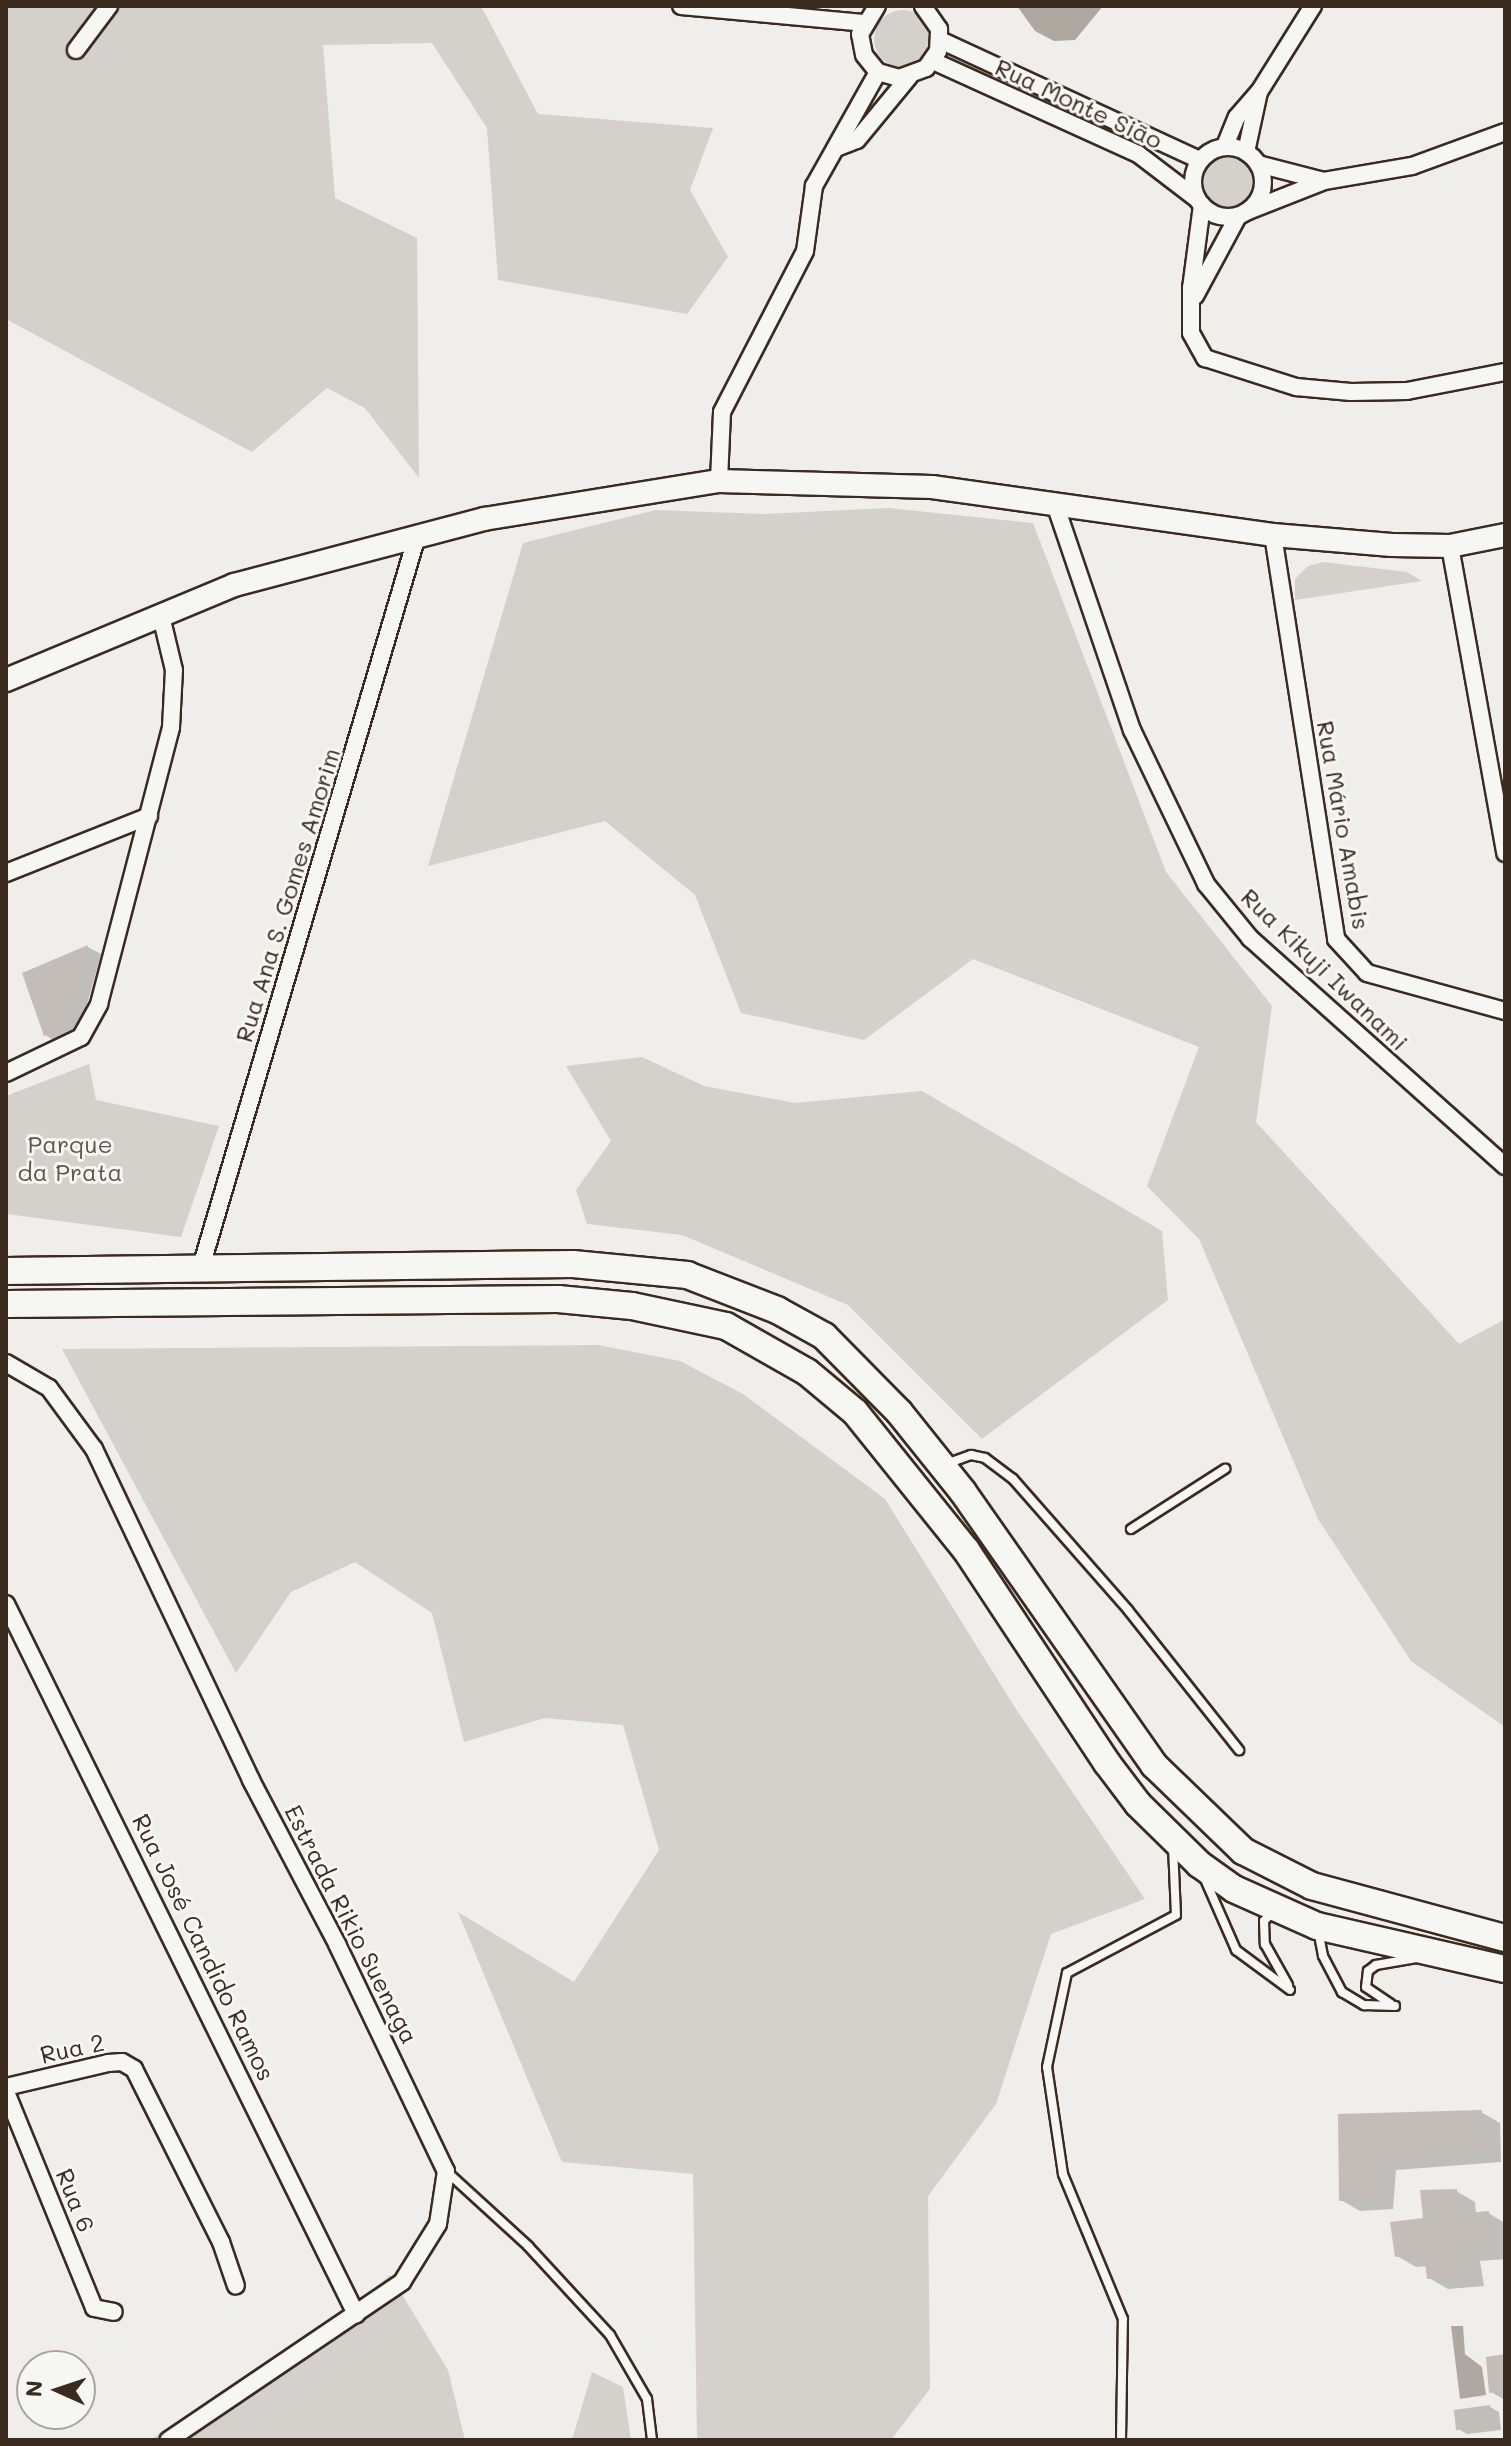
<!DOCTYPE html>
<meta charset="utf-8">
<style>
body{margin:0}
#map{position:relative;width:1511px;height:2446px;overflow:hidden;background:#efeeea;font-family:Mali,sans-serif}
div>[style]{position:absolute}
.green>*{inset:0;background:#d4d1cc}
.round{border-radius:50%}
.water>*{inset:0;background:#afa8a1}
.shadow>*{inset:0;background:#0003}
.building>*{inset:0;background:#c2bdb7}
.roads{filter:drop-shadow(2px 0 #3b2a1e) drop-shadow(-2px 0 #3b2a1e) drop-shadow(0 2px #3b2a1e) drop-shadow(0 -2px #3b2a1e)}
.lane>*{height:8px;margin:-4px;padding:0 4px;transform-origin:4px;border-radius:4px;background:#f6f6f2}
.street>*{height:16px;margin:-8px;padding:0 8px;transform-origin:8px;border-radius:8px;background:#f6f6f2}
.street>.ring{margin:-8px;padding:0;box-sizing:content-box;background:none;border:16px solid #f6f6f2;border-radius:50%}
.secondary>*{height:22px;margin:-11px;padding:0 11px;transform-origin:11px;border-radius:11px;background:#f6f6f2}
.primary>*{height:26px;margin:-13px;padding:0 13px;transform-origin:13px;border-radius:13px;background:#f6f6f2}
span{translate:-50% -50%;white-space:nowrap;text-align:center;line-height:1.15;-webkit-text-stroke:6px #f6f6f2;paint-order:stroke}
.street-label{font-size:24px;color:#3b2a1e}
.park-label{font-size:24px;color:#61544a}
.frame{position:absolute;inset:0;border:8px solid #3b2a1e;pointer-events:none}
.north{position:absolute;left:16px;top:2350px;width:80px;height:80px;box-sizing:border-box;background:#f6f6f2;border:2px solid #aba49d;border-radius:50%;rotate:273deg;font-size:22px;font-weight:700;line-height:32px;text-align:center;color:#3b2a1e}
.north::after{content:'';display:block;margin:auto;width:28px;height:36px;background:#3b2a1e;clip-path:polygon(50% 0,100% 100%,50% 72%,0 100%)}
</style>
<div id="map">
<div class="green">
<div style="clip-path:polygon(6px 6px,481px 6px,538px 114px,713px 128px,690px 190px,728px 257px,687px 314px,498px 280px,487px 128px,432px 43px,323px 45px,335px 198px,417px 238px,419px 478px,365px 408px,327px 388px,252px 452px,6px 319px)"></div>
<div class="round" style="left:874px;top:10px;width:58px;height:58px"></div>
<div class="round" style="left:1198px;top:153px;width:56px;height:56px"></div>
<div style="clip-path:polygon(889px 508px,1033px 523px,1166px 872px,1272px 1006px,1256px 1122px,1459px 1344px,1505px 1319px,1505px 1727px,1411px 1661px,1318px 1519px,1199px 1239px,1147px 1186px,1199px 1047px,973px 959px,864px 1040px,741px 1013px,695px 895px,605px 821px,428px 866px,523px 543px,656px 510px,764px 514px)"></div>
<div style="clip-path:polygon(1323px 562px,1407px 572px,1422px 581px,1295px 600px,1295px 579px,1308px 566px)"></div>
<div style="clip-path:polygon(642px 1057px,704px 1086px,795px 1103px,922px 1091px,1162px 1231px,1168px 1300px,982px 1439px,848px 1305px,682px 1235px,587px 1224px,576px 1190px,611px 1141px,566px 1066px)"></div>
<div style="clip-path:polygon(89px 1064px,96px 1100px,219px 1126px,181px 1237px,6px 1214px,6px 1096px)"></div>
<div style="clip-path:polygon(598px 1345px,680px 1361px,743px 1394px,885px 1499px,1014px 1706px,1145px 1899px,1051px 1934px,996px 2104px,928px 2196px,930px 2389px,891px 2440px,697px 2440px,693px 2174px,562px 2162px,458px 1912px,574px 1982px,659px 1850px,623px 1725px,545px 1718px,464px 1742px,432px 1613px,355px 1562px,291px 1592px,236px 1673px,62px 1349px)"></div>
<div style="clip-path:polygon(390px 2275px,448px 2370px,465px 2440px,150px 2440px,356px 2305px)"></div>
<div style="clip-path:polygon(592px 2372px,623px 2387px,631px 2440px,572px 2440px)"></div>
</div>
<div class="water">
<div style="clip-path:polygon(1017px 6px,1103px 6px,1075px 40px,1054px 41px,1035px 31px)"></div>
<div style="clip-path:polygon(1451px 2326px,1463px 2326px,1465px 2354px,1482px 2367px,1486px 2395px,1460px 2399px)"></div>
</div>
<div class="shadow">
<div style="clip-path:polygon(88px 947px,101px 954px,79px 1033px,59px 1043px,45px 1035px,24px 974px)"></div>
<div style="clip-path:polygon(1481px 2112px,1500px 2123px,1501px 2162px,1396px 2170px,1393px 2209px,1360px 2211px,1341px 2200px,1340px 2116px)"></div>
<div style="clip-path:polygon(1456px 2191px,1475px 2202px,1476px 2214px,1488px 2213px,1505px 2223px,1505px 2259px,1480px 2261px,1484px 2286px,1448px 2289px,1429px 2278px,1428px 2266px,1416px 2267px,1397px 2256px)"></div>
<div style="clip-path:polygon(1505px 2356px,1505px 2400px,1491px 2392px)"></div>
<div style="clip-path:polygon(1490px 2407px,1499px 2412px,1501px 2430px,1467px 2434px,1458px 2429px)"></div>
</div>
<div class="building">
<div style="clip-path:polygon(88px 945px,66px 1026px,44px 1036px,22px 973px)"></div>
<div style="clip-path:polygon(1482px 2110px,1483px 2152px,1377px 2161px,1374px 2199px,1339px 2201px,1338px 2114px)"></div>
<div style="clip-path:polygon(1457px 2189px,1458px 2214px,1489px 2211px,1493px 2248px,1462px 2251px,1466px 2276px,1427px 2279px,1424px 2254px,1395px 2257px,1390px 2222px,1423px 2218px,1420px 2190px)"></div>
<div style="clip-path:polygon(1505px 2354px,1505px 2391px,1489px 2393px,1486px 2357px)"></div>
<div style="clip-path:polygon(1490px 2405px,1493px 2426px,1456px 2430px,1454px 2410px)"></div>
</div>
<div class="roads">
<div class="lane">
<div style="left:946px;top:1464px;width:27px;rotate:-20deg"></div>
<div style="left:971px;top:1455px;width:14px;rotate:12deg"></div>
<div style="left:985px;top:1458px;width:35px;rotate:37deg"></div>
<div style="left:1013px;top:1479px;width:174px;rotate:48.7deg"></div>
<div style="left:1128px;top:1610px;width:179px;rotate:51.6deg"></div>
<div style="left:1131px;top:1529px;width:112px;rotate:-32.6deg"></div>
<div style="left:1204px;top:1877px;width:80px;rotate:66.3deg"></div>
<div style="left:1236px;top:1950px;width:67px;rotate:36.5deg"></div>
<div style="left:1272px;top:1913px;width:11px;rotate:135deg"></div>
<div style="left:1264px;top:1921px;width:23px;rotate:88deg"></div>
<div style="left:1265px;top:1944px;width:47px;rotate:60.7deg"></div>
<div style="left:1318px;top:1930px;width:26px;rotate:79deg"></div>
<div style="left:1323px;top:1956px;width:41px;rotate:62.2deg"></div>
<div style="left:1342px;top:1992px;width:26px;rotate:31deg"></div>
<div style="left:1364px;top:2005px;width:31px;rotate:2deg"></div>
<div style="left:1391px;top:2004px;width:30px;rotate:-146deg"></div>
<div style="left:1366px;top:1987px;width:16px;rotate:-83deg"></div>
<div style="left:1368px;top:1971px;width:10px;rotate:-37deg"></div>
<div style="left:1376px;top:1965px;width:41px;rotate:-9.9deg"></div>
<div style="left:446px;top:2171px;width:111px;rotate:42.4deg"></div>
<div style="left:528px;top:2246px;width:121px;rotate:47.3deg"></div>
<div style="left:610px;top:2335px;width:74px;rotate:60deg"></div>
<div style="left:647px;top:2399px;width:41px;rotate:83deg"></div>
<div style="left:1121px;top:2440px;width:121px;rotate:-89.1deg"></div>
<div style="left:1123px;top:2319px;width:157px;rotate:-112.5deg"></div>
<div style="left:1063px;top:2174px;width:108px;rotate:-98.5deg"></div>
<div style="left:1047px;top:2067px;width:96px;rotate:-78deg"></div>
<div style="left:1067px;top:1973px;width:123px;rotate:-28deg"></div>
<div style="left:1176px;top:1915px;width:69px;rotate:-92.5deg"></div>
</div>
<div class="street">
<div style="left:681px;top:6px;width:183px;rotate:5.3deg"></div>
<div style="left:877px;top:6px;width:33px;rotate:121deg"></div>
<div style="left:860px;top:34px;width:21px;rotate:79deg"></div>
<div style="left:864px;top:55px;width:22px;rotate:51deg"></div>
<div style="left:878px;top:72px;width:22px;rotate:16deg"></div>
<div style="left:899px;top:78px;width:29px;rotate:-20deg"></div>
<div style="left:926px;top:68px;width:21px;rotate:-55deg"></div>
<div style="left:938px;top:51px;width:22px;rotate:-87deg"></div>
<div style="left:939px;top:29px;width:28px;rotate:-125deg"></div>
<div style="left:940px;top:40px;width:286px;rotate:24.8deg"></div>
<div style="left:76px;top:50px;width:55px;rotate:-53.1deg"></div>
<div style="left:933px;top:61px;width:225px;rotate:24.4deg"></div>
<div style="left:1138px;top:154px;width:74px;rotate:37.3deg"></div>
<div style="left:1225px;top:146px;width:31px;rotate:-68deg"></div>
<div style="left:1237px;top:117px;width:33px;rotate:-49deg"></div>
<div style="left:1259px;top:92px;width:102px;rotate:-57.9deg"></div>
<div class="ring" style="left:1193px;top:147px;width:54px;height:54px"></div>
<div style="left:836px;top:148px;width:22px;rotate:-21deg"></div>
<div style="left:857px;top:140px;width:82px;rotate:-50.5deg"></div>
<div style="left:1246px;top:152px;width:61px;rotate:-77.8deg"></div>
<div style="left:1258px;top:164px;width:68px;rotate:14.4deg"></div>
<div style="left:1202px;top:205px;width:84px;rotate:97.5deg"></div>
<div style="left:1191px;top:288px;width:45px;rotate:90deg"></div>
<div style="left:1191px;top:333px;width:29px;rotate:61deg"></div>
<div style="left:1205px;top:358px;width:96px;rotate:17.7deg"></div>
<div style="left:1296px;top:387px;width:55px;rotate:5.2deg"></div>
<div style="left:1351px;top:392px;width:56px;rotate:-1deg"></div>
<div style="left:1407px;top:391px;width:100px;rotate:-11deg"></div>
<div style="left:1248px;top:211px;width:82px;rotate:-21.5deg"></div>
<div style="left:1324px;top:181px;width:89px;rotate:-9.7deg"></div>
<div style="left:1412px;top:166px;width:99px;rotate:-20.1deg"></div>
<div style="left:1195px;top:296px;width:91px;rotate:-61.7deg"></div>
<div style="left:719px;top:481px;width:69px;rotate:-87.5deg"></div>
<div style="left:722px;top:412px;width:181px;rotate:-62.7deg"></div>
<div style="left:805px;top:251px;width:66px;rotate:-82.1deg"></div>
<div style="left:814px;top:186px;width:131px;rotate:-60.7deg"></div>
<div style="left:1055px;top:504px;width:239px;rotate:71.2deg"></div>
<div style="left:1132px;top:730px;width:171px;rotate:64.3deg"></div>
<div style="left:1206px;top:884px;width:70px;rotate:50.8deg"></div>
<div style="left:1250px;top:938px;width:342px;rotate:41.8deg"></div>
<div style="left:1273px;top:535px;width:409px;rotate:81.1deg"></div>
<div style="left:1336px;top:939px;width:46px;rotate:47.6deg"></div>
<div style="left:1367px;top:973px;width:143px;rotate:15.4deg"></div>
<div style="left:1450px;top:546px;width:312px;rotate:79.8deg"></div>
<div style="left:6px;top:873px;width:154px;rotate:-21.7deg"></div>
<div style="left:6px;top:1073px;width:83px;rotate:-25.6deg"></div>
<div style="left:81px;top:1037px;width:38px;rotate:-61deg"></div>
<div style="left:99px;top:1004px;width:286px;rotate:-75.4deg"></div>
<div style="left:171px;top:727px;width:57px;rotate:-87deg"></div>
<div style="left:174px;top:670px;width:56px;rotate:-103.5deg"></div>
<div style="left:201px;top:1267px;width:762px;rotate:-73.54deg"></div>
<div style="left:6px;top:1363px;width:50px;rotate:30.2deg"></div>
<div style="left:49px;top:1388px;width:76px;rotate:53.6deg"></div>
<div style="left:94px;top:1449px;width:366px;rotate:64.6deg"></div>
<div style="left:251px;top:1780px;width:185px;rotate:62.3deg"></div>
<div style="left:337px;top:1944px;width:252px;rotate:64.4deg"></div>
<div style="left:446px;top:2171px;width:54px;rotate:98.6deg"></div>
<div style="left:438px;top:2224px;width:68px;rotate:121.8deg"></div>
<div style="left:402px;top:2282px;width:282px;rotate:145.9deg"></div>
<div style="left:6px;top:1604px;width:792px;rotate:63.76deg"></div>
<div style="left:6px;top:2087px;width:105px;rotate:-13.2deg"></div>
<div style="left:108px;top:2063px;width:14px;rotate:-4deg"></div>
<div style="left:122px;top:2062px;width:14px;rotate:30deg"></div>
<div style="left:134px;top:2069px;width:194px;rotate:63.3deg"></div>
<div style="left:221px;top:2242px;width:46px;rotate:71.2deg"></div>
<div style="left:6px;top:2092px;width:233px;rotate:67.8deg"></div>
<div style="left:94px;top:2308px;width:20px;rotate:11deg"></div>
</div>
<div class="secondary">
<div style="left:6px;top:680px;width:247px;rotate:-22.6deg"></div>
<div style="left:234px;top:585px;width:259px;rotate:-14.8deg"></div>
<div style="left:484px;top:519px;width:238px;rotate:-9.2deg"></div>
<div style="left:719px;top:481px;width:213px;rotate:1.6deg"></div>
<div style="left:932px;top:487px;width:344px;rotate:8deg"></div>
<div style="left:1273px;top:535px;width:119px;rotate:4.8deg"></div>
<div style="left:1392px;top:545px;width:58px;rotate:1deg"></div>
<div style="left:1450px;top:546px;width:56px;rotate:-11.3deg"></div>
</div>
<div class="primary">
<div style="left:6px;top:1271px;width:567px;rotate:-0.71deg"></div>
<div style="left:573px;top:1264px;width:115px;rotate:5.5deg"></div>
<div style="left:687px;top:1275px;width:97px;rotate:21.3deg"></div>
<div style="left:777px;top:1310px;width:54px;rotate:29deg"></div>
<div style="left:824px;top:1336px;width:107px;rotate:45.4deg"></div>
<div style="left:899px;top:1412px;width:102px;rotate:51.3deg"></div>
<div style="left:963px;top:1492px;width:333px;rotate:55deg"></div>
<div style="left:1154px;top:1765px;width:124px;rotate:44deg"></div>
<div style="left:1243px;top:1851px;width:77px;rotate:26.9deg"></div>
<div style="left:1312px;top:1886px;width:200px;rotate:15.1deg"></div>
<div style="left:6px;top:1304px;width:552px;rotate:-0.52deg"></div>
<div style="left:558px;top:1299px;width:74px;rotate:5.4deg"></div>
<div style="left:632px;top:1306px;width:96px;rotate:12deg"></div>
<div style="left:726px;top:1326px;width:93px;rotate:29.6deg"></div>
<div style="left:807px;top:1372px;width:62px;rotate:39.8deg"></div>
<div style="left:855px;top:1412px;width:177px;rotate:51.2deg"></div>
<div style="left:966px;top:1550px;width:255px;rotate:56.5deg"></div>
<div style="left:1107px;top:1763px;width:51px;rotate:52.9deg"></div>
<div style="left:1138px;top:1804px;width:86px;rotate:44.5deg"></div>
<div style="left:1199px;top:1864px;width:43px;rotate:35.5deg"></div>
<div style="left:1234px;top:1889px;width:91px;rotate:24deg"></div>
<div style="left:1317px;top:1926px;width:193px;rotate:12.9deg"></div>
</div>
</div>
<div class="street-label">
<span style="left:1079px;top:103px;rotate:25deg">Rua Monte Sião</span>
<span style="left:1344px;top:825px;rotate:80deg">Rua Mário Amabis</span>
<span style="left:287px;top:895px;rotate:-73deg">Rua Ana S. Gomes Amorim</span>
<span style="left:1325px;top:969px;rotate:44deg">Rua Kikuji Iwanami</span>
<span style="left:352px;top:1924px;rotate:63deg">Estrada Rikio Suenaga</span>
<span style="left:204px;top:1947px;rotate:64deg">Rua José Candido Ramos</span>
<span style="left:72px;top:2048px;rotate:-12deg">Rua 2</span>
<span style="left:76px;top:2200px;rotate:68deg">Rua 6</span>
</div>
<div class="park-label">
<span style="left:70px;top:1158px">Parque<br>da Prata</span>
</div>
<div class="frame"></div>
<div class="north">N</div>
</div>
